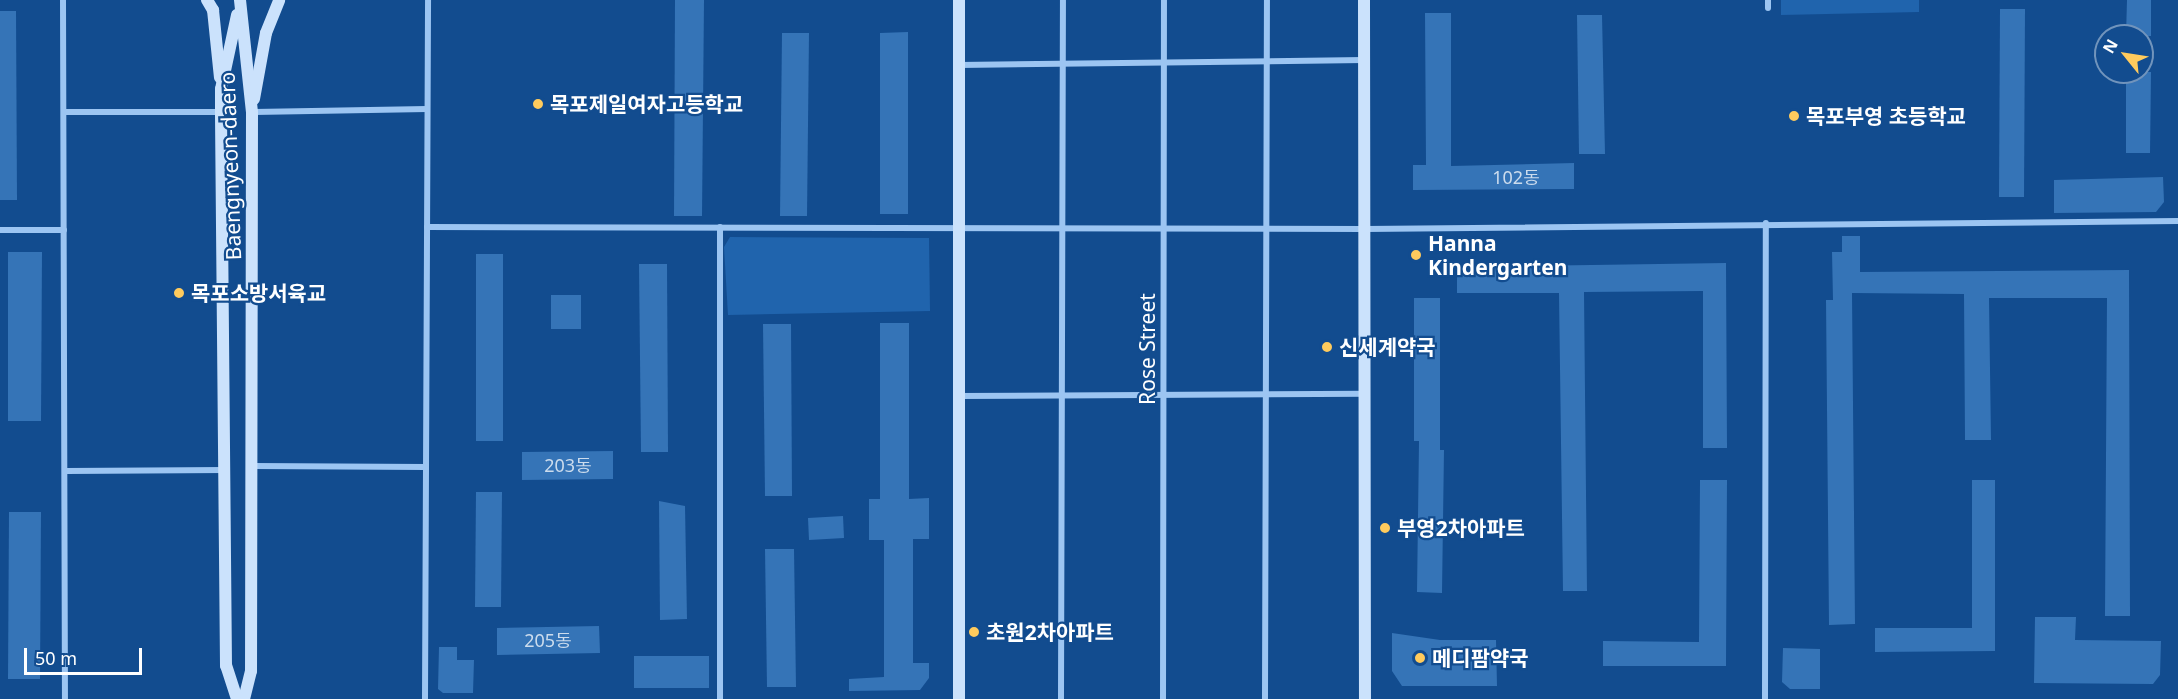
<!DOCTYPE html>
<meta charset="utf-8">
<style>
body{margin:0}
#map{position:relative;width:2178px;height:699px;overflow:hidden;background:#124c8f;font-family:"Noto Sans","Noto Sans KR",sans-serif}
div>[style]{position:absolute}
.green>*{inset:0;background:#2064ad}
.building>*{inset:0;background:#3574b7}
.street>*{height:6px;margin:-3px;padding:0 3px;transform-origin:3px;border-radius:3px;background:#9cc5f2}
.secondary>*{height:12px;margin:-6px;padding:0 6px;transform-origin:6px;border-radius:6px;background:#cbe2fc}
.dots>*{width:16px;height:16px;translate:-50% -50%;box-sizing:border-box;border:3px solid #124c8f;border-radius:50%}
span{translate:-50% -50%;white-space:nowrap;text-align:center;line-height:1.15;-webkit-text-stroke:4.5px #124c8f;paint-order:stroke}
.number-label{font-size:18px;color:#ccdced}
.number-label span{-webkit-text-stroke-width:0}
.poi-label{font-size:21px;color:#fff;font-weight:700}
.left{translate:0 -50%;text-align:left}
.street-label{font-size:21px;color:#fff}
.north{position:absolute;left:2094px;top:24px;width:60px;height:60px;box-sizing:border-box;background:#124c8f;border:2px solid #7194bc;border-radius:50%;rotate:300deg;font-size:16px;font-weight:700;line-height:24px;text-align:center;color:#fff}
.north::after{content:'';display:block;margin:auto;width:21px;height:27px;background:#ffcb5d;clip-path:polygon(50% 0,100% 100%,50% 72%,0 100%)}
.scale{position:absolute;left:24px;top:648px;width:118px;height:27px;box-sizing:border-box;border:3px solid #fff;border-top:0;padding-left:8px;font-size:18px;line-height:21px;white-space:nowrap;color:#fff;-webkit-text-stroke:4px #124c8f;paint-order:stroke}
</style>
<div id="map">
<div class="green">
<div style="clip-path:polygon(1781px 0,1919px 0,1919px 12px,1781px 15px)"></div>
<div style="clip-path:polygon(730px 237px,929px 238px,930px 311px,728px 315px,724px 247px)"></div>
</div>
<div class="building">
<div style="clip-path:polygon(675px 0,704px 0,702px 216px,674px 216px)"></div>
<div style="clip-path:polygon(2127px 0,2151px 0,2151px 36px,2126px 36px)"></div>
<div style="clip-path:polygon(2000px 9px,2025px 9px,2024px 197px,1999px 197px)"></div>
<div style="clip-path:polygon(0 11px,16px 11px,17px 200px,0 200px)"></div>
<div style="clip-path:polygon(1425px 13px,1451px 13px,1451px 166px,1574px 163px,1574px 189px,1413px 190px,1413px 165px,1426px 165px)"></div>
<div style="clip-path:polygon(1577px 15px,1602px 15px,1605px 154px,1579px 154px)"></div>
<div style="clip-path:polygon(908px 32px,908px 214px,880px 214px,880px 33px)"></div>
<div style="clip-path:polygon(782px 33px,809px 33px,807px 216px,780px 216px)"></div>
<div style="clip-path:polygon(2126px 72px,2151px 72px,2150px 153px,2126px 153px)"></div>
<div style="clip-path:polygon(2163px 177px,2164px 202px,2156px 212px,2054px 213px,2054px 180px)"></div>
<div style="clip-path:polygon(1842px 236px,1860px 236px,1860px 272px,2129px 270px,2130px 616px,2105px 616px,2107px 298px,1989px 298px,1991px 440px,1965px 440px,1964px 294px,1852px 293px,1855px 624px,1829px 625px,1826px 300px,1833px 300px,1832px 252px,1842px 252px)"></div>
<div style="clip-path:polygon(8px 252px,42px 252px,41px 421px,8px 421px)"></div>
<div style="clip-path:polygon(476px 254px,503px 254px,503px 441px,476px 441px)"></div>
<div style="clip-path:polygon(1726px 263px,1727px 448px,1703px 448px,1703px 291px,1584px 292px,1587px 591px,1563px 591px,1559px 293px,1457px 293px,1457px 267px)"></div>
<div style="clip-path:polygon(639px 264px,667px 264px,668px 452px,641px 452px)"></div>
<div style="clip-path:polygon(551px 295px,581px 295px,581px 329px,551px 329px)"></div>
<div style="clip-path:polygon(1414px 298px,1440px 298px,1440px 450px,1444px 450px,1442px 593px,1417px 592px,1419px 441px,1414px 441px)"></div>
<div style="clip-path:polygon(880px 323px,909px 323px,909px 499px,929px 498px,929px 539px,913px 539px,913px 663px,929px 663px,929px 678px,920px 690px,849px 691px,849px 679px,884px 677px,884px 540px,869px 540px,869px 499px,880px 499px)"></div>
<div style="clip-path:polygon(763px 324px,791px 324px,792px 496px,765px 496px)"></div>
<div style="clip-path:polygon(613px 451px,613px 479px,522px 480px,522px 452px)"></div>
<div style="clip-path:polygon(1700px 480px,1727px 480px,1726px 666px,1603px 666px,1603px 641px,1699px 642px)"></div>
<div style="clip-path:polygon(1972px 480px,1995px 480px,1995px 651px,1875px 652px,1875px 628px,1972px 628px)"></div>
<div style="clip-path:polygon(476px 492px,502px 492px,501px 607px,475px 607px)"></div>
<div style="clip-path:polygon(659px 501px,685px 506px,687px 619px,660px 620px)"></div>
<div style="clip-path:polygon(9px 512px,41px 512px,40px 679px,8px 679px)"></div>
<div style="clip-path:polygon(843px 516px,844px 538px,809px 540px,808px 518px)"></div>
<div style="clip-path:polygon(765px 549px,794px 549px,796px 687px,767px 687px)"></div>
<div style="clip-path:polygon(2035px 617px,2076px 617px,2075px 640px,2161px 641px,2160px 675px,2153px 684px,2034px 683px)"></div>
<div style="clip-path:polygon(599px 626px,600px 653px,497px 655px,497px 628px)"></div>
<div style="clip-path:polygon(1392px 633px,1440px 640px,1496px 640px,1497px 686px,1402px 686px,1392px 671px)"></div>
<div style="clip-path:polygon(439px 647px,457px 647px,457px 660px,474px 660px,473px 693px,443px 693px,438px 689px)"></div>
<div style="clip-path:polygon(1783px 648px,1820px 649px,1820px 689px,1790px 689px,1782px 682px)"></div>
<div style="clip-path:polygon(634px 656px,709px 656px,709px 688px,634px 688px)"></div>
</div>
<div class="street">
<div style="left:63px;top:0;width:699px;rotate:89.84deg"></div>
<div style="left:1768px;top:8px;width:8px;rotate:-90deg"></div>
<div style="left:959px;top:65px;width:405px;rotate:-0.7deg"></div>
<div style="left:64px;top:112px;width:157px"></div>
<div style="left:252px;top:112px;width:175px;rotate:-1deg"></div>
<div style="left:427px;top:227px;width:938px;rotate:0.12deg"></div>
<div style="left:1365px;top:229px;width:813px;rotate:-0.56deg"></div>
<div style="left:0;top:230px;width:64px"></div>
<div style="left:959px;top:396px;width:406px;rotate:-0.3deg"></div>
<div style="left:252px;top:466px;width:174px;rotate:0.3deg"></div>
<div style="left:66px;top:471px;width:159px;rotate:-0.4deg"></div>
<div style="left:425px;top:699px;width:699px;rotate:-89.75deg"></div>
<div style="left:720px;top:699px;width:472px;rotate:-90deg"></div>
<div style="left:1061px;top:699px;width:699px;rotate:-89.84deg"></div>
<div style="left:1163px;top:699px;width:699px;rotate:-89.92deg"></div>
<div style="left:1265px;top:699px;width:699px;rotate:-89.84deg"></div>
<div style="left:1765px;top:699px;width:476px;rotate:-89.9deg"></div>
</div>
<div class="secondary">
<div style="left:207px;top:0;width:12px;rotate:59deg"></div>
<div style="left:213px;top:10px;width:68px;rotate:84.1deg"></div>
<div style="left:240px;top:0;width:113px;rotate:83.9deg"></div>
<div style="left:252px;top:112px;width:559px;rotate:90.1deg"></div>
<div style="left:251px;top:671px;width:29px;rotate:104deg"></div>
<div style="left:959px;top:0;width:699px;rotate:90deg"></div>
<div style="left:1364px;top:0;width:699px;rotate:89.92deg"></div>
<div style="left:254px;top:99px;width:67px;rotate:-79.7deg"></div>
<div style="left:266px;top:33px;width:35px;rotate:-68deg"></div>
<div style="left:237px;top:699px;width:35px;rotate:-108deg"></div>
<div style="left:226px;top:666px;width:554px;rotate:-90.52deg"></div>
<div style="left:221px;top:112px;width:23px;rotate:-90deg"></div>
<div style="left:221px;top:89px;width:76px;rotate:-77.8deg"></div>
</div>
<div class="dots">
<div style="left:538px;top:104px;background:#ffcb5d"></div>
<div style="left:1794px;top:116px;background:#ffcb5d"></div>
<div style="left:1416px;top:255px;background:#ffcb5d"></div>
<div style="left:179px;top:293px;background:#ffcb5d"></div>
<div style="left:1327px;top:347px;background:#ffcb5d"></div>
<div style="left:1385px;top:528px;background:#ffcb5d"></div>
<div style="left:974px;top:632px;background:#ffcb5d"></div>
<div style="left:1420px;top:658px;background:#ffcb5d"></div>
</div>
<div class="number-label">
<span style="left:1516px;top:177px">102동</span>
<span style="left:568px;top:465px">203동</span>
<span style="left:548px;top:640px">205동</span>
</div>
<div class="poi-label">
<span class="left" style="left:550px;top:104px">목포제일여자고등학교</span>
<span class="left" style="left:1806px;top:116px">목포부영 초등학교</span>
<span class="left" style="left:1428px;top:255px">Hanna<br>Kindergarten</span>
<span class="left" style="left:191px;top:293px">목포소방서육교</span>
<span class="left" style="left:1339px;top:347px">신세계약국</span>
<span class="left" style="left:1397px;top:528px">부영2차아파트</span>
<span class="left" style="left:986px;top:632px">초원2차아파트</span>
<span class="left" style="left:1432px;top:658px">메디팜약국</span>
</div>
<div class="street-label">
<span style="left:230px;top:166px;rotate:-92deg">Baengnyeon-daero</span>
<span style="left:1147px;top:349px;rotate:-90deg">Rose Street</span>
</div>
<div class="north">N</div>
<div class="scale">50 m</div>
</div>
